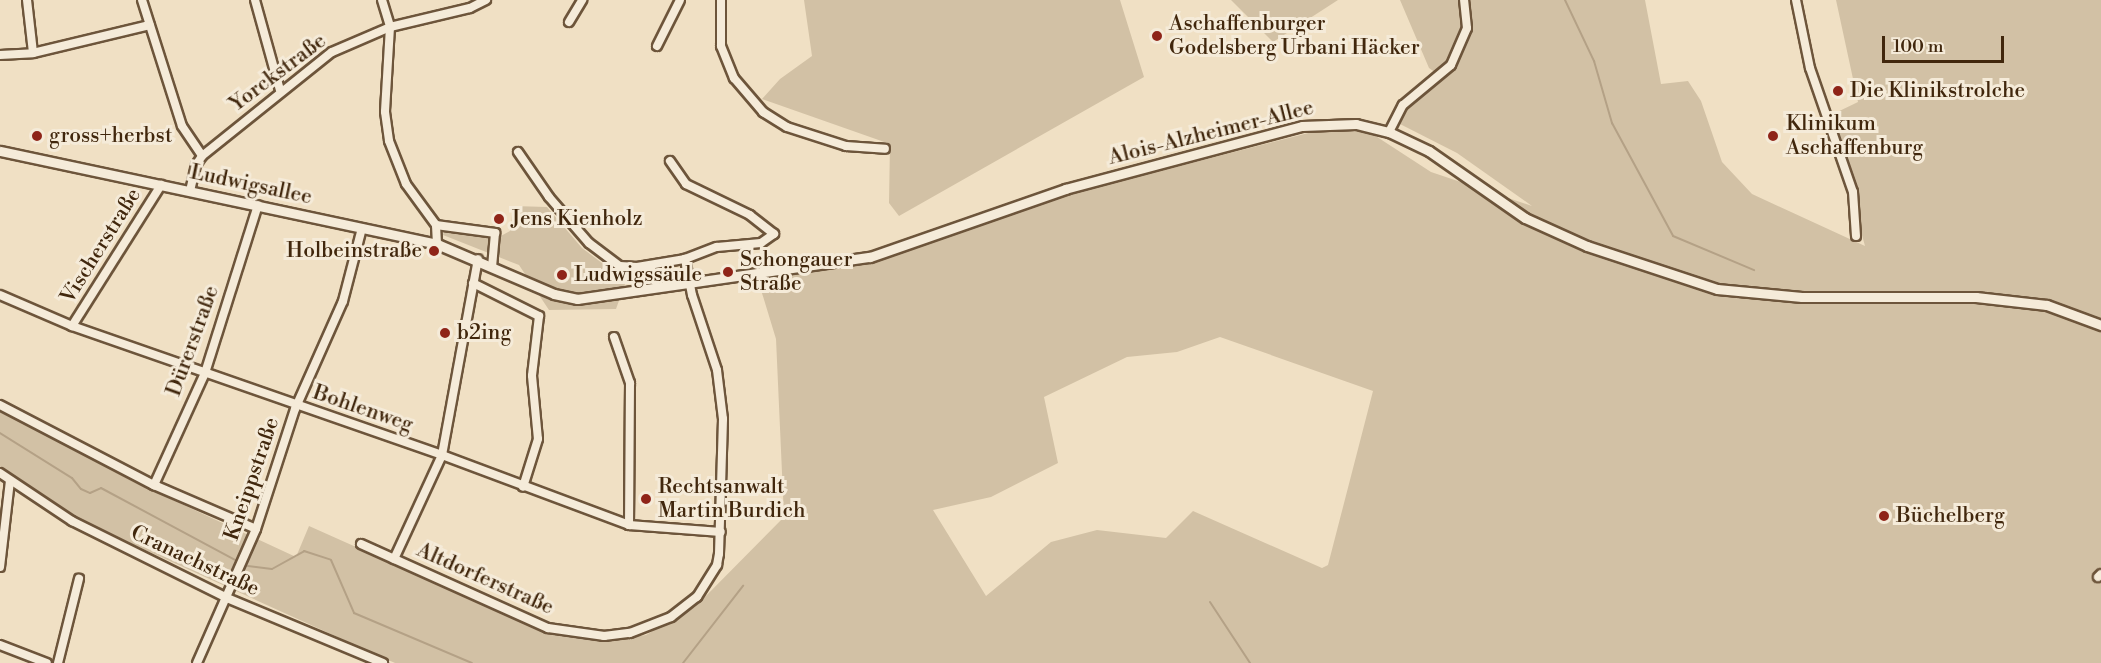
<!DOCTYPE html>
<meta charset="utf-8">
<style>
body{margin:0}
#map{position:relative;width:2101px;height:663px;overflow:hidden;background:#f0e0c4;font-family:"Libre Bodoni",serif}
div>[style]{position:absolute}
.green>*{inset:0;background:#d2c1a5}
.stream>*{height:2px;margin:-1px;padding:0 1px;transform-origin:1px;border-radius:1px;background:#b4a186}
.roads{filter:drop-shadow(2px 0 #6d553b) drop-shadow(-2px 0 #6d553b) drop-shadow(0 2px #6d553b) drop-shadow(0 -2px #6d553b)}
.minor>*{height:8px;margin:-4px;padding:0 4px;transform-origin:4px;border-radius:4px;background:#f5ebd9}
.tertiary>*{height:9px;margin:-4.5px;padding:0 4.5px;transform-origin:4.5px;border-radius:4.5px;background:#f5ebd9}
.dots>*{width:16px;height:16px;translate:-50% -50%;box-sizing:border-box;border:3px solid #f5ebd9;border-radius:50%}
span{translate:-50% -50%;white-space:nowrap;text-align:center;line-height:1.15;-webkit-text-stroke:6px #f5ebd9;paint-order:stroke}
.poi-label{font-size:21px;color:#41270d}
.left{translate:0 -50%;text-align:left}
.right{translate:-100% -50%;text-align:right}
.street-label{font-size:21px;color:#41270d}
.scale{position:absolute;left:1882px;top:36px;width:122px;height:27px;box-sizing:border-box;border:3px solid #41270d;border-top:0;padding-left:8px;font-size:18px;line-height:21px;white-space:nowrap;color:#41270d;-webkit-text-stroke:4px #f5ebd9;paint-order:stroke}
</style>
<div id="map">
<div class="green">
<div style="clip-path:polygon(804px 0,1120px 0,1144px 77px,899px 216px,889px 203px,890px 144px,762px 99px,780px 79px,812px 56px)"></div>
<div style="clip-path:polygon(1231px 0,1338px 0,1273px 42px)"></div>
<div style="clip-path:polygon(evenodd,1400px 0,1645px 0,1661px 84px,1688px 81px,1701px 101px,1722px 162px,1752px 194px,1865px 246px,1829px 116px,1858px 102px,1836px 0,2101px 0,2101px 663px,395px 663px,79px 520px,0 466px,0 411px,134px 482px,296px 557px,309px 526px,551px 634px,604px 642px,646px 635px,695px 607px,784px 517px,776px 339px,758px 280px,871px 263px,1067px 195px,1324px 129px,1371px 133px,1431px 172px,1532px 206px,1457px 153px,1398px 123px,1406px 110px,1457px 66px,1436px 73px,1429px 68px,1400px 0,1220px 337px,1373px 391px,1328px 565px,1322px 568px,1193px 511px,1166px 538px,1097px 530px,1051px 542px,986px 596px,933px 510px,991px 497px,1058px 463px,1044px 397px,1127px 357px,1177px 352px,1220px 337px)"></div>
<div style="clip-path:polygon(513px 206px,547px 207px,582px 248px,626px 281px,616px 309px,549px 310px,519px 265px,443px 235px,445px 228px,499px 237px,510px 231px)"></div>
</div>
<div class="stream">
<div style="left:1565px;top:0;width:68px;rotate:64.6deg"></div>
<div style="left:1594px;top:61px;width:65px;rotate:73.8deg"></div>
<div style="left:1612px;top:123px;width:128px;rotate:61.6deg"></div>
<div style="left:1673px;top:236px;width:88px;rotate:22.8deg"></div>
<div style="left:0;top:433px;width:85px;rotate:32deg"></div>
<div style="left:72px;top:478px;width:14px;rotate:51deg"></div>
<div style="left:81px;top:489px;width:10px;rotate:24deg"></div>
<div style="left:90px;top:493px;width:12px;rotate:-24deg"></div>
<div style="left:101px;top:488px;width:152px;rotate:28.2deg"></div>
<div style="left:248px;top:566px;width:24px;rotate:7deg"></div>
<div style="left:272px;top:569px;width:37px;rotate:-29deg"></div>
<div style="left:304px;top:551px;width:28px;rotate:18deg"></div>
<div style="left:331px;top:560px;width:58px;rotate:66.5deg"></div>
<div style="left:354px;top:613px;width:128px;rotate:23deg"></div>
<div style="left:1210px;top:602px;width:73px;rotate:56.7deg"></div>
<div style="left:683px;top:663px;width:98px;rotate:-52.1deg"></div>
</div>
<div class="roads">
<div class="minor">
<div style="left:27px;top:0;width:53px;rotate:83.5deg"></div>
<div style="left:142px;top:0;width:132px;rotate:72.4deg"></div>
<div style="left:182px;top:126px;width:36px;rotate:56deg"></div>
<div style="left:255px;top:0;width:93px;rotate:74.5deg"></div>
<div style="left:382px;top:0;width:28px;rotate:73deg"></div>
<div style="left:390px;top:27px;width:85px;rotate:93.4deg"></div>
<div style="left:385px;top:112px;width:29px;rotate:82deg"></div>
<div style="left:389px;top:141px;width:46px;rotate:68.4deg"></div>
<div style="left:406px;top:184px;width:51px;rotate:53.8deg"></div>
<div style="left:436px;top:225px;width:19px;rotate:87deg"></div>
<div style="left:721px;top:0;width:46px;rotate:90deg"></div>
<div style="left:721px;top:46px;width:35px;rotate:68deg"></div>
<div style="left:734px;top:78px;width:45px;rotate:49.5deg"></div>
<div style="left:763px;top:112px;width:28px;rotate:32deg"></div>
<div style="left:787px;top:127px;width:62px;rotate:17.9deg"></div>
<div style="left:846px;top:146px;width:39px;rotate:4deg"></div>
<div style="left:1796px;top:0;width:69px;rotate:78.4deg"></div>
<div style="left:1810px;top:68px;width:131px;rotate:70.9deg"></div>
<div style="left:1853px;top:192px;width:44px;rotate:86.1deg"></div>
<div style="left:569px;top:22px;width:26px;rotate:-59deg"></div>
<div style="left:657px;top:46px;width:51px;rotate:-63.4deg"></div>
<div style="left:0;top:55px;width:33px;rotate:-3deg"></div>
<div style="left:33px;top:53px;width:120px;rotate:-13.5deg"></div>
<div style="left:1389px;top:132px;width:30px;rotate:-63deg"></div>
<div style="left:1403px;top:105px;width:62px;rotate:-39.8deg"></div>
<div style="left:1451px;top:65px;width:40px;rotate:-66.6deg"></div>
<div style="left:1467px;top:28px;width:28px;rotate:-96deg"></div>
<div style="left:518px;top:152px;width:55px;rotate:55.4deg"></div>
<div style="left:549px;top:197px;width:61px;rotate:49deg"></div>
<div style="left:589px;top:243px;width:39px;rotate:37deg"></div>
<div style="left:620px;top:266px;width:17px;rotate:3deg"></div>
<div style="left:637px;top:267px;width:49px;rotate:-9.5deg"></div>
<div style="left:685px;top:259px;width:34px;rotate:-21deg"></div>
<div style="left:717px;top:247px;width:44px;rotate:-5.2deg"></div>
<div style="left:761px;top:243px;width:16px;rotate:-35deg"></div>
<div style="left:774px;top:234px;width:31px;rotate:-142deg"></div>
<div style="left:750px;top:215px;width:71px;rotate:-154.2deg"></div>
<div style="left:686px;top:184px;width:28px;rotate:-125deg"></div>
<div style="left:190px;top:191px;width:27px;rotate:-77deg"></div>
<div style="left:196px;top:165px;width:11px;rotate:-56deg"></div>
<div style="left:202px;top:156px;width:166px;rotate:-38.7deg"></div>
<div style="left:332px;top:52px;width:63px;rotate:-23.3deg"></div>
<div style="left:390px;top:27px;width:82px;rotate:-13.4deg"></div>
<div style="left:470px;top:8px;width:18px;rotate:-27deg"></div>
<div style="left:436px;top:225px;width:60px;rotate:7.7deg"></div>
<div style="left:495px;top:233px;width:32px;rotate:95deg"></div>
<div style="left:473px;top:283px;width:74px;rotate:26.6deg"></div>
<div style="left:539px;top:316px;width:60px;rotate:96.7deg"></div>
<div style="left:532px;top:376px;width:63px;rotate:84.6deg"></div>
<div style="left:538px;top:439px;width:50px;rotate:107.4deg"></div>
<div style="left:0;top:295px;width:78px;rotate:23.3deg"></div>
<div style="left:72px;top:326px;width:392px;rotate:19.2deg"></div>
<div style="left:442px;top:455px;width:200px;rotate:20.5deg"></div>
<div style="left:629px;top:525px;width:92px;rotate:4.4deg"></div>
<div style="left:72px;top:326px;width:167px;rotate:-57.7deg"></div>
<div style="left:614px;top:337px;width:49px;rotate:70.8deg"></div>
<div style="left:630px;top:383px;width:142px;rotate:90.4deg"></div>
<div style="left:0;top:405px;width:174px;rotate:27.5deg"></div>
<div style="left:154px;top:485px;width:111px;rotate:23.3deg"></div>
<div style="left:0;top:473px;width:87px;rotate:33.7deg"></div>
<div style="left:72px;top:521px;width:173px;rotate:26.4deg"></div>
<div style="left:227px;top:598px;width:169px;rotate:22.6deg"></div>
<div style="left:154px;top:485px;width:123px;rotate:-65.5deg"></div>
<div style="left:205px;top:373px;width:176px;rotate:-72.5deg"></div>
<div style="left:361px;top:544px;width:205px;rotate:24.2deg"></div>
<div style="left:548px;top:628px;width:57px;rotate:8.1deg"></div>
<div style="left:604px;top:636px;width:26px;rotate:-7deg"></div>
<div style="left:630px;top:633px;width:44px;rotate:-21.3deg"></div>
<div style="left:671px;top:617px;width:33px;rotate:-38deg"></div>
<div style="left:697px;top:597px;width:38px;rotate:-58deg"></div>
<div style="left:717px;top:565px;width:11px;rotate:-80deg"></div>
<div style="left:719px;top:554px;width:135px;rotate:-88.3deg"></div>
<div style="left:723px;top:419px;width:49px;rotate:-97deg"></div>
<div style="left:717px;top:370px;width:79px;rotate:-108.4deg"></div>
<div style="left:692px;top:295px;width:37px;rotate:-101deg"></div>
<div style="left:394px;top:559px;width:115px;rotate:-65.2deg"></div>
<div style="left:442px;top:455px;width:199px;rotate:-79.6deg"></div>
<div style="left:0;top:567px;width:87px;rotate:-83.4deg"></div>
<div style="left:2098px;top:577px;width:4px;rotate:-45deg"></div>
<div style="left:0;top:645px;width:50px;rotate:21deg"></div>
<div style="left:58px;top:663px;width:87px;rotate:-76deg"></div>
<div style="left:197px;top:663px;width:146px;rotate:-66.2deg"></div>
<div style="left:256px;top:529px;width:126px;rotate:-72deg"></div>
<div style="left:295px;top:409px;width:118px;rotate:-66deg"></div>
<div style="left:343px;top:301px;width:75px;rotate:-75.4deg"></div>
</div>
<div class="tertiary">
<div style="left:0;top:151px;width:447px;rotate:12deg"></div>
<div style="left:437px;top:244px;width:127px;rotate:23.1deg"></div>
<div style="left:554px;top:294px;width:24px;rotate:12deg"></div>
<div style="left:577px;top:299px;width:296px;rotate:-8.2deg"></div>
<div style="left:870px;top:257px;width:207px;rotate:-19.2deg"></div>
<div style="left:1065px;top:189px;width:245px;rotate:-14.9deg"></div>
<div style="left:1302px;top:126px;width:54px;rotate:-2.1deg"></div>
<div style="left:1356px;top:124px;width:34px;rotate:14deg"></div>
<div style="left:1389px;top:132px;width:44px;rotate:25.4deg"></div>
<div style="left:1429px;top:151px;width:117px;rotate:34.9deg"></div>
<div style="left:1525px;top:218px;width:68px;rotate:24.3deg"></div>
<div style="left:1587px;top:246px;width:137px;rotate:18.3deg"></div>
<div style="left:1717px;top:289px;width:85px;rotate:5.4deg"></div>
<div style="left:1802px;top:297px;width:174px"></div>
<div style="left:1976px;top:297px;width:71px;rotate:6.4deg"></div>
<div style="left:2047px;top:305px;width:58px;rotate:20.3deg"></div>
</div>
</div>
<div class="dots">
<div style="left:1157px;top:36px;background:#8f2418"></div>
<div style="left:1838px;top:91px;background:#8f2418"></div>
<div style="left:37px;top:136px;background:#8f2418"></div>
<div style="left:1773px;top:136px;background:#8f2418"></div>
<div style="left:499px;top:219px;background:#8f2418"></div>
<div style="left:434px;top:251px;background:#8f2418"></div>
<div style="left:728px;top:272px;background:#8f2418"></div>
<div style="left:562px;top:275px;background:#8f2418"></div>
<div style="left:445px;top:333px;background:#8f2418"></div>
<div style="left:646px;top:499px;background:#8f2418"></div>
<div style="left:1884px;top:516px;background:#8f2418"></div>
</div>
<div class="poi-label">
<span class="left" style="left:1169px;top:36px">Aschaffenburger<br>Godelsberg Urbani Häcker</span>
<span class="left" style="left:1850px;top:91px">Die Klinikstrolche</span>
<span class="left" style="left:1786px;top:136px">Klinikum<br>Aschaffenburg</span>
<span class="left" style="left:49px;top:136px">gross+herbst</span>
<span class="left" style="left:511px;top:219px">Jens Kienholz</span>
<span class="right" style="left:422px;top:251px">Holbeinstraße</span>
<span class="left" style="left:740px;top:272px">Schongauer<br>Straße</span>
<span class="left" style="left:574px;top:275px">Ludwigssäule</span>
<span class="left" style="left:457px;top:333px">b2ing</span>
<span class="left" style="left:658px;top:499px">Rechtsanwalt<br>Martin Burdich</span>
<span class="left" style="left:1896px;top:516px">Büchelberg</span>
</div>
<div class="street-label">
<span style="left:278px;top:73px;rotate:-37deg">Yorckstraße</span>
<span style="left:1211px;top:133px;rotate:-14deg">Alois-Alzheimer-Allee</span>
<span style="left:251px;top:185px;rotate:12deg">Ludwigsallee</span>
<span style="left:101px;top:246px;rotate:-58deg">Vischerstraße</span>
<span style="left:193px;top:341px;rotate:-70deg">Dürerstraße</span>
<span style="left:363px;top:409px;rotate:19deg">Bohlenweg</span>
<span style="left:252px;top:479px;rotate:-71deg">Kneippstraße</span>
<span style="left:195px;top:561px;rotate:25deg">Cranachstraße</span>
<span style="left:485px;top:579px;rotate:24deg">Altdorferstraße</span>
</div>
<div class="scale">100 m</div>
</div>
